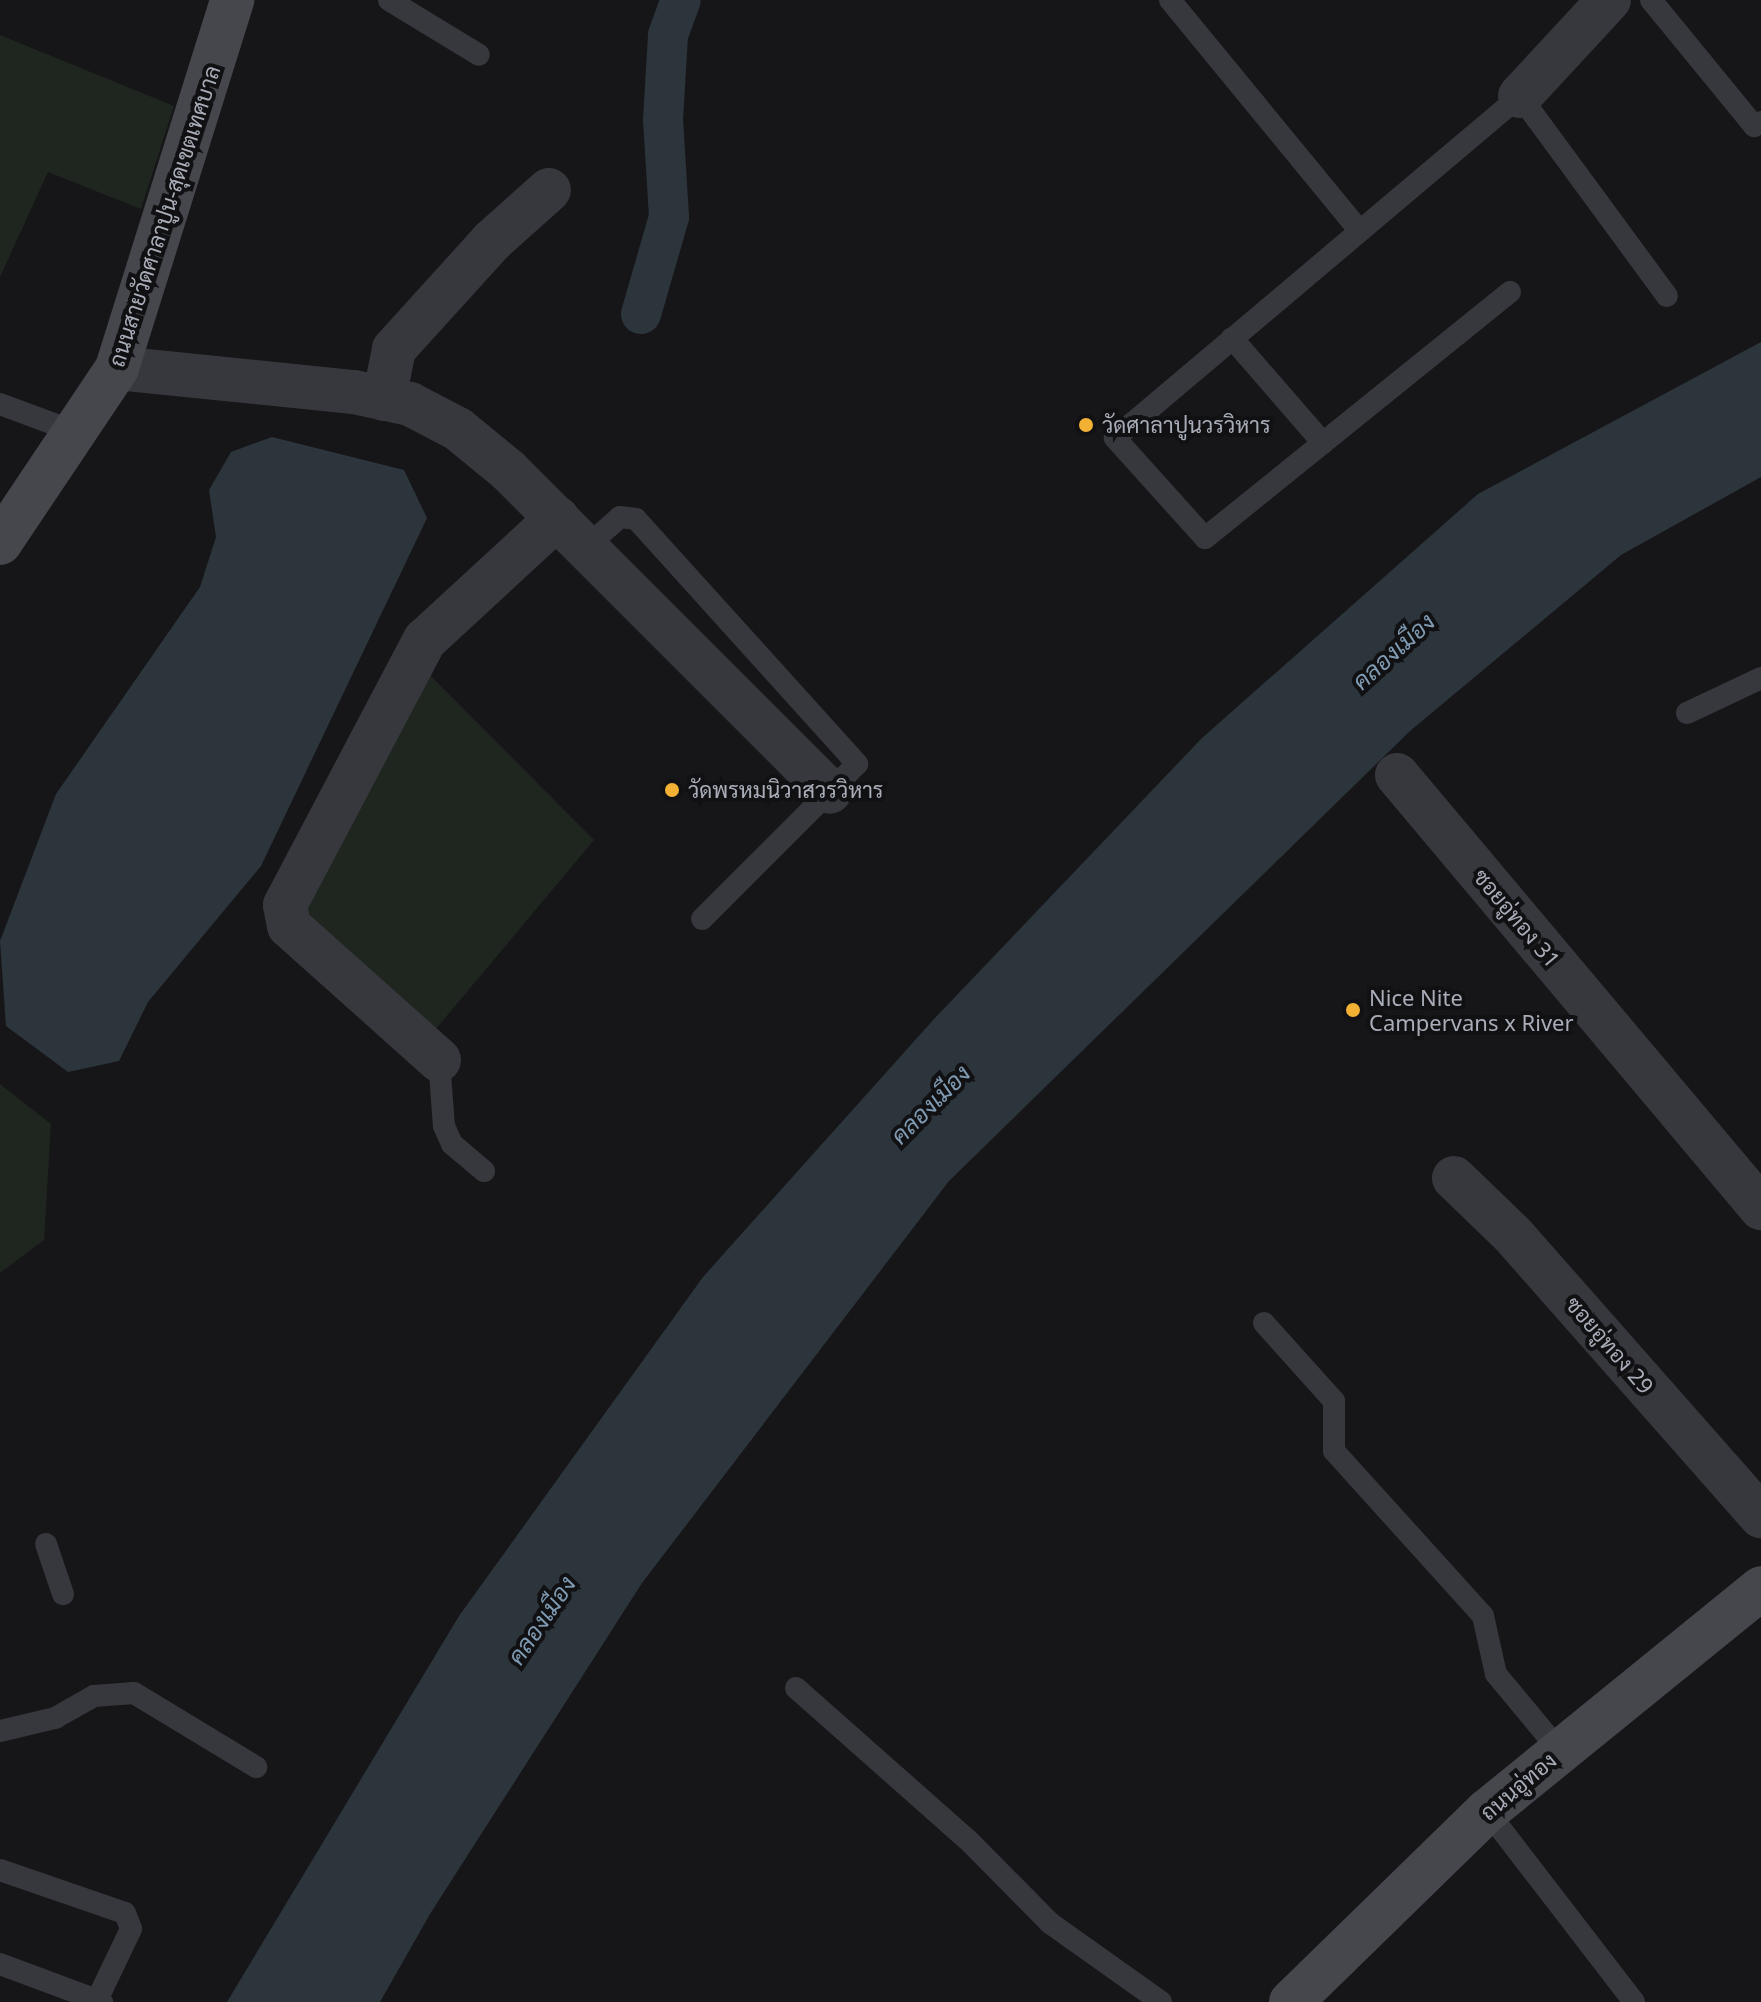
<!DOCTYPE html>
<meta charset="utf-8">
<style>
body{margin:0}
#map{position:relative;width:1761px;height:2002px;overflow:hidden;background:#161618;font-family:"Noto Sans",Sarabun,sans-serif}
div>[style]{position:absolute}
.green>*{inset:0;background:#1e261f}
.water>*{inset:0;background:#2c353c}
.canal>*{height:40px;margin:-20px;padding:0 20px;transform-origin:20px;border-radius:20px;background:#2c353c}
.lane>*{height:22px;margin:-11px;padding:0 11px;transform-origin:11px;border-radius:11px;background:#37383d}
.street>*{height:44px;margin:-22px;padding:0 22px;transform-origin:22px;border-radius:22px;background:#37383d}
.secondary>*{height:44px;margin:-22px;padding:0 22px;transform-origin:22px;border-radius:22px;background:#45474d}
.dots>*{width:22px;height:22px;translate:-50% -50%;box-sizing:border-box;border:4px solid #111113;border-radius:50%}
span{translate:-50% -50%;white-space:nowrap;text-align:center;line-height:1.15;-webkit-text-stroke:8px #111113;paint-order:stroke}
.street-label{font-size:22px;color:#a8adb8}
.poi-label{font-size:22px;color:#a8adb8}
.left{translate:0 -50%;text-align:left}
.water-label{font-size:24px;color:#7f9bb3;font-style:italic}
</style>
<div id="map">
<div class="green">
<div style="clip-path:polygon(0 35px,174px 106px,141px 209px,48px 172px,0 277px)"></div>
<div style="clip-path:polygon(423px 668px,594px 840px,430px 1036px,304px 924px,301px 904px)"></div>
<div style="clip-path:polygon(0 1084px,51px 1124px,44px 1240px,0 1273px)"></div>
</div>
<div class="water">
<div style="clip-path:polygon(1761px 342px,1761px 477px,1621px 555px,1410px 731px,949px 1181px,642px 1583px,430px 1914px,380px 2002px,227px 2002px,459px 1616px,703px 1277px,934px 1019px,1202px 738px,1478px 494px)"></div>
<div style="clip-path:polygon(272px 437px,404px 470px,427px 518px,261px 866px,148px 1002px,119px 1061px,68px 1072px,6px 1026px,0 941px,56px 794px,200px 587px,216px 537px,209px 490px,231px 452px)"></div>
</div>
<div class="canal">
<div style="left:641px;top:314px;width:101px;rotate:-73.9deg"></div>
<div style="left:669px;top:217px;width:97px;rotate:-93.5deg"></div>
<div style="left:663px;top:120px;width:85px;rotate:-86.6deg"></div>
<div style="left:668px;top:35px;width:37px;rotate:-70deg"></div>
</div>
<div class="lane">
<div style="left:389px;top:0;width:105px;rotate:31.4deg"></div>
<div style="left:1170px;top:0;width:298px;rotate:50.6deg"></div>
<div style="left:1651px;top:0;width:163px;rotate:50.7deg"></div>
<div style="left:1754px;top:126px;width:8px;rotate:-30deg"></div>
<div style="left:1510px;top:292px;width:392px;rotate:141.1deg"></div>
<div style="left:1205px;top:538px;width:135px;rotate:-132deg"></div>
<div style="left:1115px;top:438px;width:530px;rotate:-40.18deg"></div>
<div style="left:1520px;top:96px;width:248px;rotate:53.7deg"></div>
<div style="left:1232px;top:338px;width:139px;rotate:49.1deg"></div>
<div style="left:0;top:404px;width:83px;rotate:20.4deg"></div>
<div style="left:586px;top:547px;width:45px;rotate:-41.4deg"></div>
<div style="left:620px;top:517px;width:16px;rotate:7deg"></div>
<div style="left:636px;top:519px;width:330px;rotate:47.9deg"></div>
<div style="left:857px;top:764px;width:219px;rotate:135deg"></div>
<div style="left:1687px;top:713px;width:82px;rotate:-25.3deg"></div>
<div style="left:439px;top:1060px;width:66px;rotate:85.7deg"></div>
<div style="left:444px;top:1126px;width:20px;rotate:66deg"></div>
<div style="left:452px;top:1144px;width:42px;rotate:40.2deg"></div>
<div style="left:1264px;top:1323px;width:105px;rotate:48.1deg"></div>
<div style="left:1334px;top:1401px;width:50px;rotate:90deg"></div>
<div style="left:1334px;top:1451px;width:222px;rotate:47.9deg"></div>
<div style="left:1483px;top:1616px;width:59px;rotate:77.4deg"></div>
<div style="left:1496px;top:1674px;width:100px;rotate:50.3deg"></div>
<div style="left:46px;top:1544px;width:53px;rotate:71.2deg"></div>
<div style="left:796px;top:1688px;width:230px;rotate:41.5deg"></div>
<div style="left:968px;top:1840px;width:117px;rotate:45.3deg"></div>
<div style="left:1050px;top:1923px;width:136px;rotate:35.4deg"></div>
<div style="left:0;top:1731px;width:57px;rotate:-13.3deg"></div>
<div style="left:55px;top:1718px;width:45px;rotate:-29.4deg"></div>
<div style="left:94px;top:1696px;width:40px;rotate:-4.3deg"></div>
<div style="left:134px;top:1693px;width:143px;rotate:31.2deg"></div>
<div style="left:1487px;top:1811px;width:241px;rotate:52.4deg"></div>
<div style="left:0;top:1870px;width:132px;rotate:19deg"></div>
<div style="left:125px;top:1913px;width:17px;rotate:69deg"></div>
<div style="left:131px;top:1929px;width:79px;rotate:115.6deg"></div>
<div style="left:0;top:1964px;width:109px;rotate:20.4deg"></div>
</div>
<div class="street">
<div style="left:1520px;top:96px;width:131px;rotate:-47.2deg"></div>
<div style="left:117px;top:368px;width:238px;rotate:5.8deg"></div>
<div style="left:354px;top:392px;width:57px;rotate:12.1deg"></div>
<div style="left:410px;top:404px;width:54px;rotate:27.5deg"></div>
<div style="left:458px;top:429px;width:65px;rotate:39.4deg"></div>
<div style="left:508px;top:470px;width:455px;rotate:45deg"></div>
<div style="left:384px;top:399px;width:51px;rotate:-78.7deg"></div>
<div style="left:394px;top:349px;width:147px;rotate:-47.8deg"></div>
<div style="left:493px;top:240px;width:75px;rotate:-41.8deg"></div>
<div style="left:1397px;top:775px;width:566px;rotate:49.95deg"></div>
<div style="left:439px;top:1060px;width:201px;rotate:-138.2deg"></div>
<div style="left:289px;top:926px;width:21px;rotate:-101deg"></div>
<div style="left:285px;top:905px;width:300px;rotate:-62.2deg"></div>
<div style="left:425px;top:640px;width:180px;rotate:-42.7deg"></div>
<div style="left:1454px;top:1178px;width:82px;rotate:44deg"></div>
<div style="left:1513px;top:1235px;width:375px;rotate:48.6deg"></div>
</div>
<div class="secondary">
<div style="left:0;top:543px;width:211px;rotate:-56.2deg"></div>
<div style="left:117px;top:368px;width:386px;rotate:-72.6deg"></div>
<div style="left:1291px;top:2002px;width:274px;rotate:-44.3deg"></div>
<div style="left:1487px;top:1811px;width:353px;rotate:-39.1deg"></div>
</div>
<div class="dots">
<div style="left:1086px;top:425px;background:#f2b134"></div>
<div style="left:672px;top:790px;background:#f2b134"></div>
<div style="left:1353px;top:1010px;background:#f2b134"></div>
</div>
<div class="street-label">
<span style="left:164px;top:216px;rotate:-72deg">ถนนสายวัดศาลาปูน-สุดเขตเทศบาล</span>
<span style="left:1517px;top:918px;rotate:50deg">ซอยอู่ทอง 31</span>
<span style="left:1610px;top:1345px;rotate:49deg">ซอยอู่ทอง 29</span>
<span style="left:1518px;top:1786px;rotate:-40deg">ถนนอู่ทอง</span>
</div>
<div class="poi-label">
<span class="left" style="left:1102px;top:425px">วัดศาลาปูนวรวิหาร</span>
<span class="left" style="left:688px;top:790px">วัดพรหมนิวาสวรวิหาร</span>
<span class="left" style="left:1369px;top:1010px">Nice Nite<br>Campervans x River</span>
</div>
<div class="water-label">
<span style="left:1393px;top:651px;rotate:-42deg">คลองเมือง</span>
<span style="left:930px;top:1104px;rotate:-45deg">คลองเมือง</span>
<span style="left:541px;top:1620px;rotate:-56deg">คลองเมือง</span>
</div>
</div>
